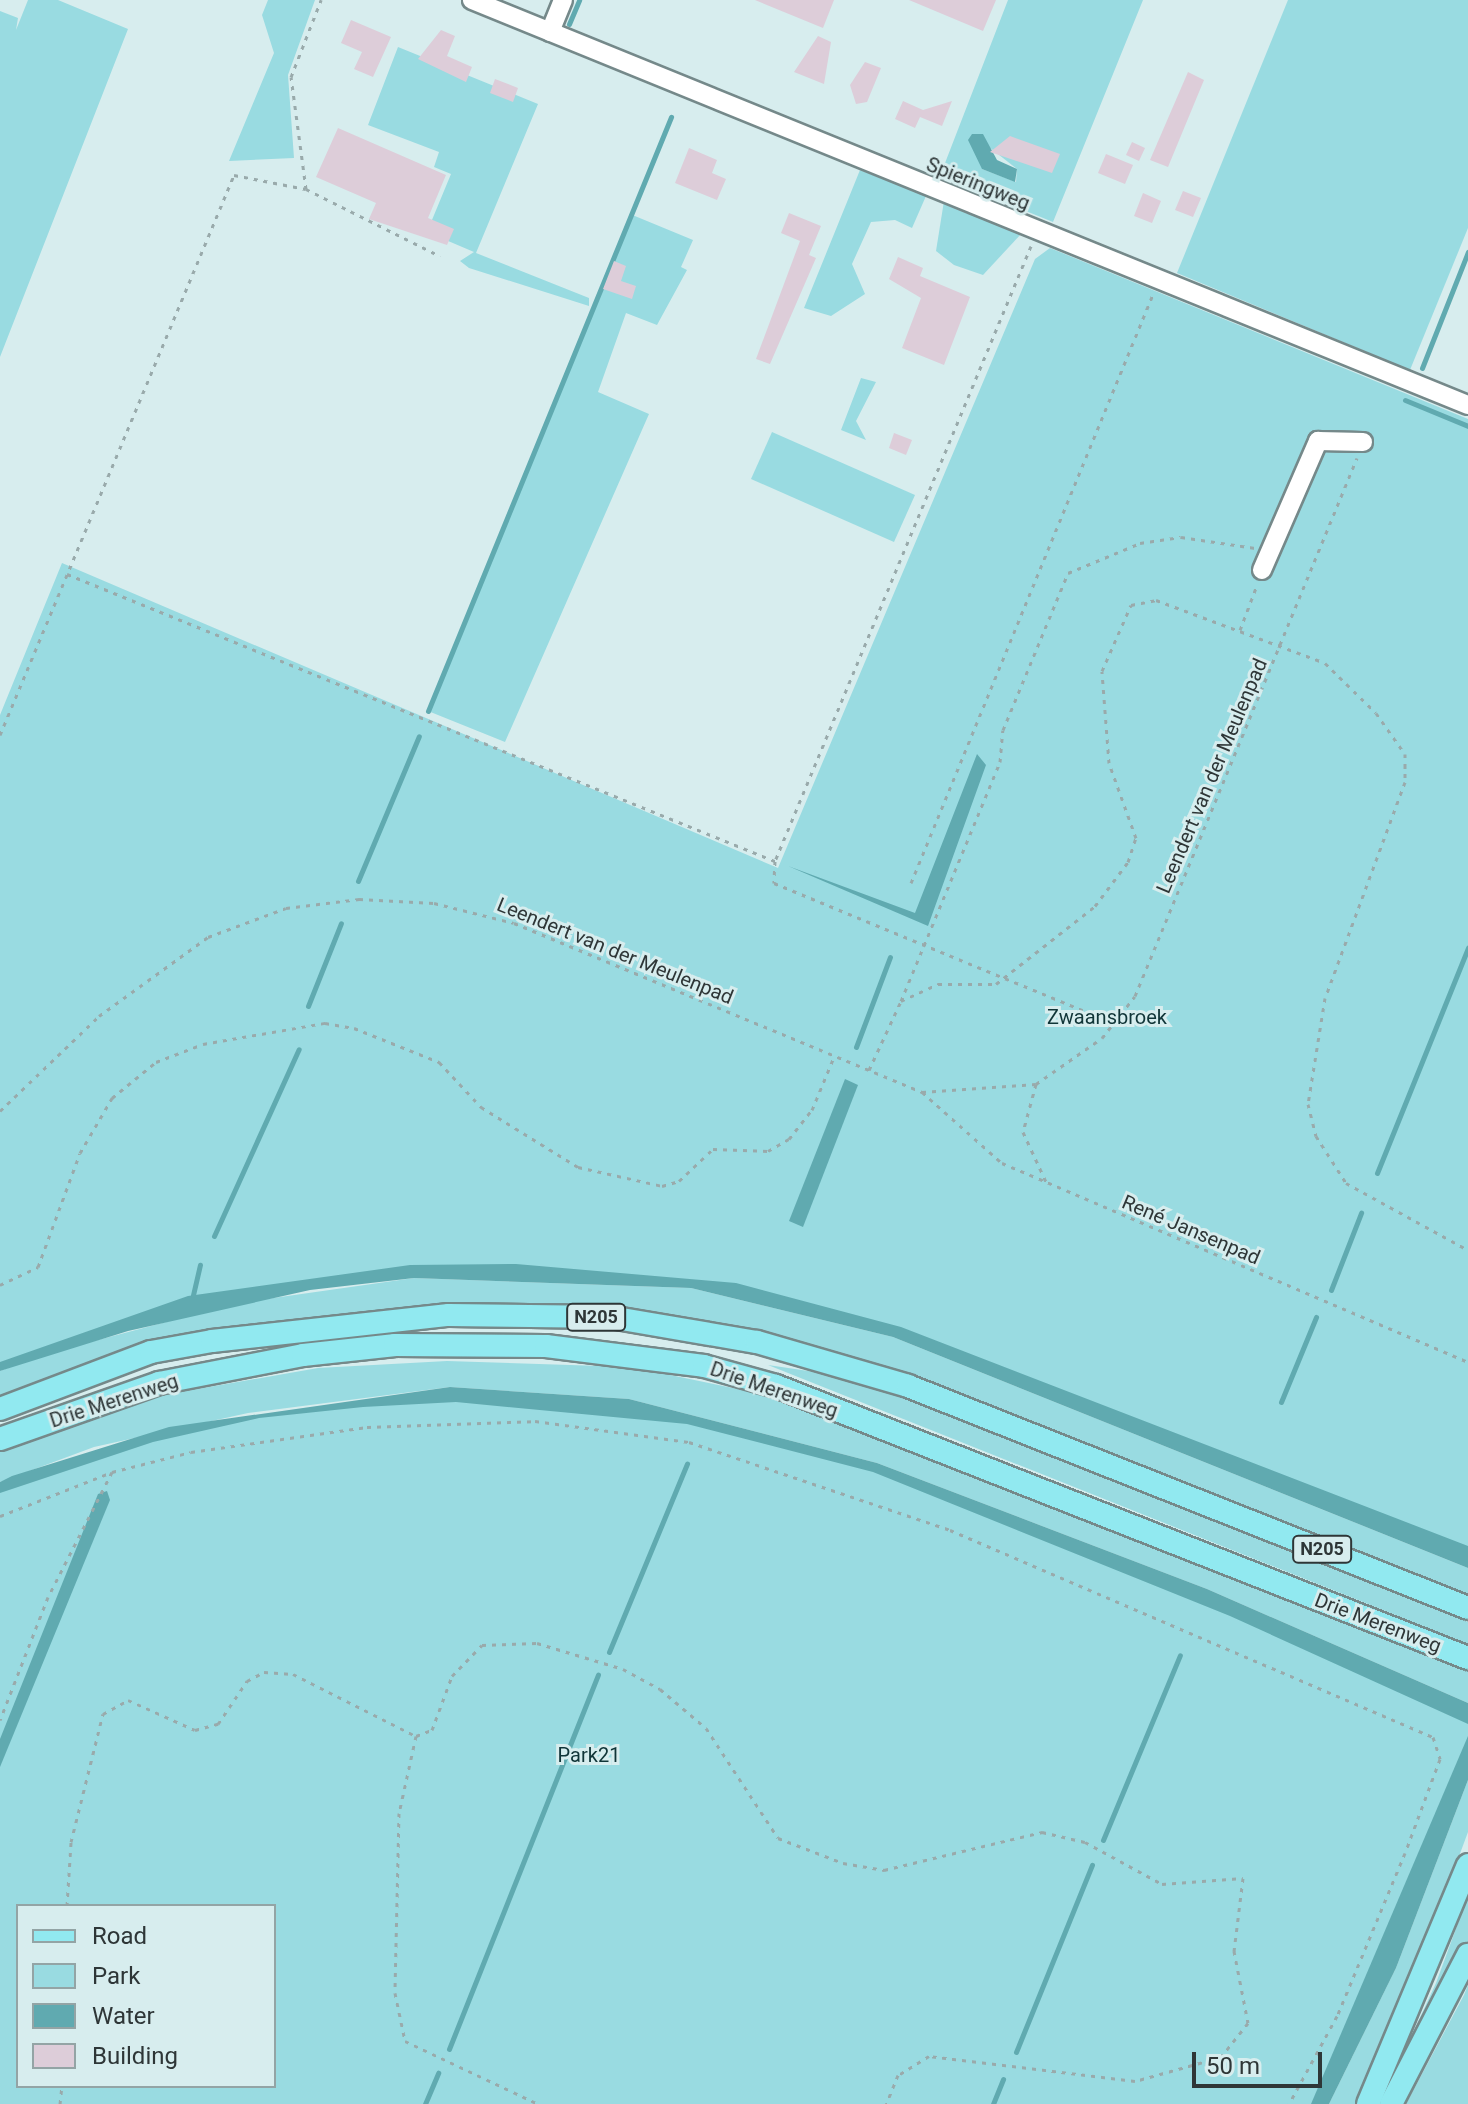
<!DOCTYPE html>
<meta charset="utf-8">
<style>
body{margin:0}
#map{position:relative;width:1468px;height:2104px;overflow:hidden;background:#d7edee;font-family:Roboto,sans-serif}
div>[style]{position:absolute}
.green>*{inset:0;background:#99dbe1}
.water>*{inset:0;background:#60aab0}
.stream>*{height:5px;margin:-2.5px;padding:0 2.5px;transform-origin:2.5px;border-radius:2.5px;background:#60aab0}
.building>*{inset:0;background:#ddcdd9}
.path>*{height:3px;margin-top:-1.5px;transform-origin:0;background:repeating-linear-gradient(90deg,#99aaab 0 4px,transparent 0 10px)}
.roads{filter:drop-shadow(2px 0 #75898a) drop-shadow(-2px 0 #75898a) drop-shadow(0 2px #75898a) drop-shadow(0 -2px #75898a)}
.minor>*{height:18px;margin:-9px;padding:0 9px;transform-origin:9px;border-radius:9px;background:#fff}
.major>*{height:22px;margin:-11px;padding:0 11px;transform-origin:11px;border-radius:11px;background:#91e9f0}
span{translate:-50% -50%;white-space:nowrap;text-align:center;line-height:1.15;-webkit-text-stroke:6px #d7edee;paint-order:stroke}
.shield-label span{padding:2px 6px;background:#d7edee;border:2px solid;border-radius:6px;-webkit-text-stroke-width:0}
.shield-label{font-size:18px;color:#2e3637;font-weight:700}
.street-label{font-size:20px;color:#2e3637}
.park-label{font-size:20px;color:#103538}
.legend{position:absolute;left:16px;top:1904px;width:260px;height:184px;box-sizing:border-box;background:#d7edee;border:2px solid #93a4a5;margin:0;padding:10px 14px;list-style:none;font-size:24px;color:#2e3637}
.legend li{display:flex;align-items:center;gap:16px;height:40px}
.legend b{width:40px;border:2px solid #93a4a5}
.scale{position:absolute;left:1192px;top:2052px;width:130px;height:36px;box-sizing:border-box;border:4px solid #2e3637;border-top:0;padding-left:10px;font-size:24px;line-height:28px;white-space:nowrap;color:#2e3637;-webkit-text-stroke:6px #d7edee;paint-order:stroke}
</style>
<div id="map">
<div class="green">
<div style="clip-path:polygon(28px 0,58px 0,128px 29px,0 357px,0 11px,18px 18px,16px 30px)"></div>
<div style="clip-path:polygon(268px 0,315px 0,288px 75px,294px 158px,229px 161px,274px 53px,262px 15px)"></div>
<div style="clip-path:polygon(evenodd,1008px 0,1143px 0,1053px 222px,940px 176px,1008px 0,989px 147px,1017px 169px,1016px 182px,982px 169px,989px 147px)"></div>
<div style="clip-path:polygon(1288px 0,1468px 0,1468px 228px,1410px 370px,1177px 273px)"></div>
<div style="clip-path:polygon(398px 47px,538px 104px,476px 253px,589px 298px,589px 306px,469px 268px,460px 261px,474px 252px,427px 232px,451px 174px,434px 167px,439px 152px,368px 125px)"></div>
<div style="clip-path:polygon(860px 170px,926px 196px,912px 228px,895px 220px,871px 222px,852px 264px,865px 294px,831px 316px,804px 308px)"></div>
<div style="clip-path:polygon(944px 201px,1021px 234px,983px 275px,954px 265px,936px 251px)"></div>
<div style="clip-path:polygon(630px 214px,693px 240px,681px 267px,687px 270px,657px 325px,626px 313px,598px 392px,649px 414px,505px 742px,428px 711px)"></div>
<div style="clip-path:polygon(1050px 248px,1468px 419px,1468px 1564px,960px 1352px,710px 1285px,413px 1275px,251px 1294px,0 1363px,0 715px,62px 563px,778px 868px,1035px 259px)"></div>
<div style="clip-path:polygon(861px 378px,876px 382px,856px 421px,866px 440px,841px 430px)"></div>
<div style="clip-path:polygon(772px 432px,915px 495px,894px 542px,751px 479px)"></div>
<div style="clip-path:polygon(414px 1278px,691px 1288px,893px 1337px,1468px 1568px,1468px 1600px,875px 1363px,791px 1339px,604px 1310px,415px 1309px,313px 1318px,213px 1335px,0 1398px,0 1371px,45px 1354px,238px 1303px)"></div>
<div style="clip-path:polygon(447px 1361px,632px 1367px,785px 1399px,1468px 1667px,1468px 1703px,1207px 1589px,877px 1463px,629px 1399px,450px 1387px,248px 1413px,94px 1447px,0 1482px,0 1443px,157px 1396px,318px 1368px)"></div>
<div style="clip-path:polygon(768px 1365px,849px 1377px,924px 1404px,1468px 1622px,1468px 1644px)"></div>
<div style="clip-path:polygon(evenodd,522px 1398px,684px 1415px,872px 1467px,1192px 1593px,1468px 1716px,1468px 1741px,1321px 2104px,0 2104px,0 1489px,52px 1466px,223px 1421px,374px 1401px,522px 1398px,18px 1906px,274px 1906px,274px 2086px,18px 2086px,18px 1906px)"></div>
<div style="clip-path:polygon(1468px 1780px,1468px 1832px,1415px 1975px,1355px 2104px,1329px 2104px,1396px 1968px)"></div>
<div style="clip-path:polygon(1468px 1896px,1468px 1948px,1380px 2104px,1436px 1983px)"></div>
<div style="clip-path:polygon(1468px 1985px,1468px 2104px,1406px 2104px,1464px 1995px)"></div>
</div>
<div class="water">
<div style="clip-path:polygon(972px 134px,983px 134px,997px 160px,1017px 169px,1015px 182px,982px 169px,968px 140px)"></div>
<div style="clip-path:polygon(977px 754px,986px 765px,928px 926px,788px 866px,915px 913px)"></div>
<div style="clip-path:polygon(845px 1079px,858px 1085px,803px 1227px,789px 1221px)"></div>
<div style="clip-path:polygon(516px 1264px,736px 1283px,901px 1327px,1468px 1546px,1468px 1568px,893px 1337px,691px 1288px,414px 1278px,310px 1290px,128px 1331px,0 1371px,0 1362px,188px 1296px,410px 1265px)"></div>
<div style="clip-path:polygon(450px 1387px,629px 1399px,877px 1463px,1207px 1589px,1468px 1703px,1468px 1724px,1230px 1616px,873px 1472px,687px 1424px,456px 1402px,363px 1407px,259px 1418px,153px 1442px,0 1493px,0 1482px,12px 1476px,169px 1427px)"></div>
<div style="clip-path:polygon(107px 1491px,110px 1500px,0 1767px,0 1739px,98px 1494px)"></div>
<div style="clip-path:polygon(1468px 1736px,1468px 1780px,1396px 1968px,1329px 2104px,1311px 2104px)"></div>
</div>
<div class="stream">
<div style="left:569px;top:24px;width:26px;rotate:-67deg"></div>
<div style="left:1422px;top:368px;width:125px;rotate:-68.4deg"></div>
<div style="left:1405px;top:400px;width:68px;rotate:22.4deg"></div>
<div style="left:428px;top:711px;width:642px;rotate:-67.75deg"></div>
<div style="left:358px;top:881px;width:157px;rotate:-67.2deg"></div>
<div style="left:308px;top:1006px;width:89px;rotate:-68.3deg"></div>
<div style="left:856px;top:1047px;width:96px;rotate:-69.3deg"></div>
<div style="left:1377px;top:1173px;width:243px;rotate:-68deg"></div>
<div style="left:214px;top:1236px;width:205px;rotate:-65.6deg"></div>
<div style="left:1331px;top:1290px;width:83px;rotate:-68.7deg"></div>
<div style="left:193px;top:1295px;width:31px;rotate:-77deg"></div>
<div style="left:1281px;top:1402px;width:92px;rotate:-67.6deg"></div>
<div style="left:609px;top:1652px;width:204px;rotate:-67.5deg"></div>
<div style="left:1103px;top:1840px;width:200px;rotate:-67.4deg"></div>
<div style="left:449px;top:2049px;width:403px;rotate:-68.3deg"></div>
<div style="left:1016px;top:2052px;width:202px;rotate:-67.9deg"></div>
<div style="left:425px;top:2104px;width:34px;rotate:-67deg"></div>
<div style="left:993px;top:2104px;width:27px;rotate:-68deg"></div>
</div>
<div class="building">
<div style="clip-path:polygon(755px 0,834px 0,823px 28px)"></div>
<div style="clip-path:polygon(909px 0,996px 0,983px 31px)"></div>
<div style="clip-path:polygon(351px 20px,391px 37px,373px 77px,354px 69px,362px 52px,341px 43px)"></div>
<div style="clip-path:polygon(441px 30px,455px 36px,447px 56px,472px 67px,466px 82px,418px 59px)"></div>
<div style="clip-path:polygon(818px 36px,831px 42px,824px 84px,794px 72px)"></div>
<div style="clip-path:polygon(865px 62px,881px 68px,867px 102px,856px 104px,850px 85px)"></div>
<div style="clip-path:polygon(1188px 72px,1204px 80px,1168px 167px,1150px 160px)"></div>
<div style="clip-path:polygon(495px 79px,518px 88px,513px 102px,490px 93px)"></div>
<div style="clip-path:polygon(903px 101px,923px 110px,952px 101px,942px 126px,920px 117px,915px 128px,895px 119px)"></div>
<div style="clip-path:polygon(338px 128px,446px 175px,428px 218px,454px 229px,447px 245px,369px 219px,376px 203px,316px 177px)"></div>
<div style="clip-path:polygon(1010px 136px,1060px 154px,1052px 173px,990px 152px)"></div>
<div style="clip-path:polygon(1132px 142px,1145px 148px,1139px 161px,1126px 155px)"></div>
<div style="clip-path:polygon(689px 148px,717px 160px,712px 173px,726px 179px,717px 200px,675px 183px)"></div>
<div style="clip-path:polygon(1106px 154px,1133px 165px,1125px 184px,1098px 173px)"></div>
<div style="clip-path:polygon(1183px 191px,1201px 198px,1193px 217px,1175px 210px)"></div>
<div style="clip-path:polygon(1143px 193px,1161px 201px,1152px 223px,1134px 216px)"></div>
<div style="clip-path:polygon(789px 213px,821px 226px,809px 255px,816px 258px,770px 364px,756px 359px,800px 241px,781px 233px)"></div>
<div style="clip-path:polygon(898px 257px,923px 268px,920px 276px,970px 297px,944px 365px,902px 348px,921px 298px,889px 279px)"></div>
<div style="clip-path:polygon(614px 261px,626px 266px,621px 281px,636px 286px,632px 299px,603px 289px)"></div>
<div style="clip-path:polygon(894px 433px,912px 440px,906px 455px,889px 448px)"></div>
</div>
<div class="path">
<div style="left:306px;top:189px;width:150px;rotate:26.6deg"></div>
<div style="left:1031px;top:246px;width:666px;rotate:112.6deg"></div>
<div style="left:775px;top:861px;width:22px;rotate:93deg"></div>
<div style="left:774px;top:883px;width:370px;rotate:22.4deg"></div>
<div style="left:67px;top:574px;width:764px;rotate:22.07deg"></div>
<div style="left:1240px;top:630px;width:48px;rotate:-69.3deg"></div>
<div style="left:0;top:735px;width:607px;rotate:-67.32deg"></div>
<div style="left:234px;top:175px;width:73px;rotate:11deg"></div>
<div style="left:306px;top:189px;width:113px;rotate:-97.6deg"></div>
<div style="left:291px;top:77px;width:83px;rotate:-68.7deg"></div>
<div style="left:911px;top:883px;width:637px;rotate:-67.66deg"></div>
<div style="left:901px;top:1001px;width:259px;rotate:-67.5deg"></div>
<div style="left:1000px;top:762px;width:32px;rotate:-85deg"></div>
<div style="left:1003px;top:730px;width:170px;rotate:-67.5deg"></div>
<div style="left:1068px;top:573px;width:78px;rotate:-22.6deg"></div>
<div style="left:1140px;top:543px;width:41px;rotate:-8.3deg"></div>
<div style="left:1181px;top:537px;width:75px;rotate:8.5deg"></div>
<div style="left:869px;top:1070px;width:76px;rotate:-65.1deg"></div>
<div style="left:901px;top:1001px;width:41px;rotate:-24.7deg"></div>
<div style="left:938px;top:984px;width:58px"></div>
<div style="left:996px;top:984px;width:126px;rotate:-38.2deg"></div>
<div style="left:1095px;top:906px;width:55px;rotate:-53.1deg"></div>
<div style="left:1128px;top:862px;width:25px;rotate:-72deg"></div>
<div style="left:1136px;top:838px;width:80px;rotate:-109.8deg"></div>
<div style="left:1109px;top:763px;width:92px;rotate:-94.4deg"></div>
<div style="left:1102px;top:671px;width:72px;rotate:-66.3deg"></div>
<div style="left:1131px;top:605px;width:25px;rotate:-11deg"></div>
<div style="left:1156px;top:600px;width:180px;rotate:20.4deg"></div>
<div style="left:1325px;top:663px;width:71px;rotate:44.4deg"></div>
<div style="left:1376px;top:713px;width:50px;rotate:54.7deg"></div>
<div style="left:1405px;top:754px;width:28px;rotate:90deg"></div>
<div style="left:1405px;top:782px;width:230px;rotate:110.3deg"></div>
<div style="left:1325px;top:998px;width:107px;rotate:99.1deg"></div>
<div style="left:1308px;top:1104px;width:33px;rotate:76deg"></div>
<div style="left:1316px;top:1136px;width:56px;rotate:57.4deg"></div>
<div style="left:1346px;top:1183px;width:139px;rotate:28.8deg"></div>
<div style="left:1036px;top:1084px;width:50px;rotate:105.2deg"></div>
<div style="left:1023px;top:1132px;width:57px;rotate:65.2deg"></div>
<div style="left:922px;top:1092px;width:107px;rotate:41.6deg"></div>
<div style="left:1002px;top:1163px;width:507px;rotate:23.12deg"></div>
<div style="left:0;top:1111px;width:137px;rotate:-43.8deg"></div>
<div style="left:99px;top:1016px;width:135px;rotate:-35.9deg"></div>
<div style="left:208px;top:937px;width:83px;rotate:-20.4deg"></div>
<div style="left:286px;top:908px;width:74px;rotate:-7deg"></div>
<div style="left:359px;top:899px;width:75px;rotate:3.1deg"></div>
<div style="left:434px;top:903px;width:82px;rotate:14deg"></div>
<div style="left:514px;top:923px;width:442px;rotate:22.5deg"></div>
<div style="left:922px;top:1092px;width:114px;rotate:-4deg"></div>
<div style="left:1036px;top:1084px;width:80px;rotate:-34.9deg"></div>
<div style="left:1102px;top:1038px;width:53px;rotate:-51.8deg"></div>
<div style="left:1135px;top:996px;width:582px;rotate:-67.58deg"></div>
<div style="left:0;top:1285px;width:42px;rotate:-25.3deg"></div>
<div style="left:38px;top:1267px;width:121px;rotate:-69.8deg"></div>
<div style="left:80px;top:1153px;width:64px;rotate:-59.8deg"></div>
<div style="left:112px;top:1098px;width:57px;rotate:-39.3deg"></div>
<div style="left:156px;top:1062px;width:50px;rotate:-21deg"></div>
<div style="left:203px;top:1044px;width:124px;rotate:-9.8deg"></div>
<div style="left:325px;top:1023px;width:29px;rotate:10deg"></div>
<div style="left:354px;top:1028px;width:92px;rotate:21.8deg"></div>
<div style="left:439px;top:1062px;width:62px;rotate:47deg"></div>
<div style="left:481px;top:1107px;width:114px;rotate:31.7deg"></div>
<div style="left:578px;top:1167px;width:86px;rotate:12.7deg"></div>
<div style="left:662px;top:1186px;width:18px;rotate:-16deg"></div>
<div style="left:679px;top:1181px;width:47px;rotate:-43.3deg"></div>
<div style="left:713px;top:1149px;width:55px;rotate:2.1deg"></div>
<div style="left:768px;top:1151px;width:24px;rotate:-30deg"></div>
<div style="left:789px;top:1139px;width:37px;rotate:-52deg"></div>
<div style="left:812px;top:1110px;width:57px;rotate:-67.5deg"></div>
<div style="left:112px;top:1472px;width:81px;rotate:-14.2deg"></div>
<div style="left:191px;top:1452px;width:178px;rotate:-8.1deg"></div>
<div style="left:367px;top:1427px;width:168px;rotate:-2deg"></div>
<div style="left:535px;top:1421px;width:155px;rotate:7.8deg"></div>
<div style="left:689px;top:1442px;width:275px;rotate:18.6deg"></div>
<div style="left:950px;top:1530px;width:525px;rotate:23.2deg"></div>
<div style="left:1433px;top:1737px;width:23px;rotate:72deg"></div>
<div style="left:1440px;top:1759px;width:100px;rotate:110.4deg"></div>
<div style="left:1405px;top:1853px;width:177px;rotate:112.6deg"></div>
<div style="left:1337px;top:2016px;width:100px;rotate:118.6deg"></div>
<div style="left:0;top:1516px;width:120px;rotate:-21.4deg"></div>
<div style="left:112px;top:1472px;width:140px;rotate:117.1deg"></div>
<div style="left:48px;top:1597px;width:132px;rotate:111.3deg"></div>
<div style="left:416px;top:1736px;width:17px;rotate:-21deg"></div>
<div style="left:432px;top:1730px;width:58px;rotate:-69.7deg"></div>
<div style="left:452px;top:1676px;width:43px;rotate:-45.9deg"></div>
<div style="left:482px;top:1645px;width:55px;rotate:-2.1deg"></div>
<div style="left:537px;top:1643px;width:90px;rotate:16.8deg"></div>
<div style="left:623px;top:1669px;width:42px;rotate:28.4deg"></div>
<div style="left:660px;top:1689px;width:60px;rotate:40.3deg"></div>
<div style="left:706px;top:1728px;width:131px;rotate:56.8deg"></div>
<div style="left:778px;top:1838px;width:70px;rotate:21deg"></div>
<div style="left:843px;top:1863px;width:42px;rotate:9.7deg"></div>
<div style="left:884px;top:1870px;width:163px;rotate:-13.5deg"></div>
<div style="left:1042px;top:1832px;width:44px;rotate:13.1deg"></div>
<div style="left:1085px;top:1842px;width:88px;rotate:28.6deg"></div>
<div style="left:1162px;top:1884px;width:81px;rotate:-4.2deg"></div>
<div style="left:1243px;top:1878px;width:74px;rotate:97deg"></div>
<div style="left:1234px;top:1951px;width:73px;rotate:79deg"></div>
<div style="left:1248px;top:2023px;width:43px;rotate:128.5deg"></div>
<div style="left:1221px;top:2057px;width:89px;rotate:164.4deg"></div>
<div style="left:1135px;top:2081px;width:208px;rotate:-173.1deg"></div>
<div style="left:929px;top:2056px;width:36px;rotate:148deg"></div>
<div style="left:898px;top:2075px;width:31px;rotate:112deg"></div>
<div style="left:67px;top:1906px;width:64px;rotate:-86.4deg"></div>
<div style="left:71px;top:1842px;width:132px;rotate:-76deg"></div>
<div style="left:103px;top:1714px;width:29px;rotate:-29deg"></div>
<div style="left:128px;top:1700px;width:73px;rotate:24.1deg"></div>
<div style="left:195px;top:1730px;width:24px;rotate:-15deg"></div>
<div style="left:218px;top:1724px;width:52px;rotate:-56deg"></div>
<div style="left:247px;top:1681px;width:19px;rotate:-28deg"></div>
<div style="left:264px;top:1672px;width:29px;rotate:4deg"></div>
<div style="left:293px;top:1674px;width:138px;rotate:26.8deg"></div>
<div style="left:416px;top:1736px;width:79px;rotate:102.4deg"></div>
<div style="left:399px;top:1813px;width:180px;rotate:91.3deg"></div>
<div style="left:395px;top:1993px;width:49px;rotate:78.2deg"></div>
<div style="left:405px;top:2041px;width:147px;rotate:25.3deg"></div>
<div style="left:60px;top:2104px;width:18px;rotate:-84deg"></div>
</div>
<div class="roads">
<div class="minor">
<div style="left:472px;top:0;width:1075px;rotate:22.13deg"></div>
<div style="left:550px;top:32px;width:35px;rotate:-68deg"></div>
<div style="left:1262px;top:570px;width:141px;rotate:-66.5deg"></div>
<div style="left:1318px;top:441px;width:45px;rotate:1.3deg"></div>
</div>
<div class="major">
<div style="left:0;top:1409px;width:161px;rotate:-20.7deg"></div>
<div style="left:151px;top:1352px;width:62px;rotate:-10.2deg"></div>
<div style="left:212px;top:1341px;width:238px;rotate:-6.3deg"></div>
<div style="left:449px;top:1315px;width:161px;rotate:0.7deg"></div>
<div style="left:610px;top:1317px;width:149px;rotate:9.7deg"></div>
<div style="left:757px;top:1342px;width:157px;rotate:16.2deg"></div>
<div style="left:908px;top:1386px;width:602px;rotate:21.62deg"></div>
<div style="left:0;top:1439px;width:169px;rotate:-19.4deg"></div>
<div style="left:159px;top:1383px;width:147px;rotate:-11deg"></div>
<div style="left:303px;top:1355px;width:93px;rotate:-6.2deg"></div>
<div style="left:395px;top:1345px;width:151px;rotate:0.4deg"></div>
<div style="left:546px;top:1346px;width:159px;rotate:7.2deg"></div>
<div style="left:704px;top:1366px;width:75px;rotate:15.5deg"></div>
<div style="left:776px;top:1386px;width:744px;rotate:21.46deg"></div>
<div style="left:1368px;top:2104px;width:259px;rotate:-67.3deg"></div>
<div style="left:1391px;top:2104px;width:168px;rotate:-62.7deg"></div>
</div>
</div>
<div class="shield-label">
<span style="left:596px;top:1317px">N205</span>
<span style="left:1322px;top:1549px">N205</span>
</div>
<div class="street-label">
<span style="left:978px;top:184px;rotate:22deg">Spieringweg</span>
<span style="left:1212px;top:776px;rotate:-67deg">Leendert van der Meulenpad</span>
<span style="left:615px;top:951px;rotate:22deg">Leendert van der Meulenpad</span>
<span style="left:1191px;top:1230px;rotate:23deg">René Jansenpad</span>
<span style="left:774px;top:1390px;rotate:19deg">Drie Merenweg</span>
<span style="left:114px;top:1401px;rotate:-18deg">Drie Merenweg</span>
<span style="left:1378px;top:1623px;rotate:21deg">Drie Merenweg</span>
</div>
<div class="park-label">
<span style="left:1107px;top:1017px">Zwaansbroek</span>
<span style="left:589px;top:1755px">Park21</span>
</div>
<ul class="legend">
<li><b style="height:10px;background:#91e9f0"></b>Road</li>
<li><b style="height:22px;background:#99dbe1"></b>Park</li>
<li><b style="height:22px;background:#60aab0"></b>Water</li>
<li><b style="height:22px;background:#ddcdd9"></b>Building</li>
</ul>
<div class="scale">50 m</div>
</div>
